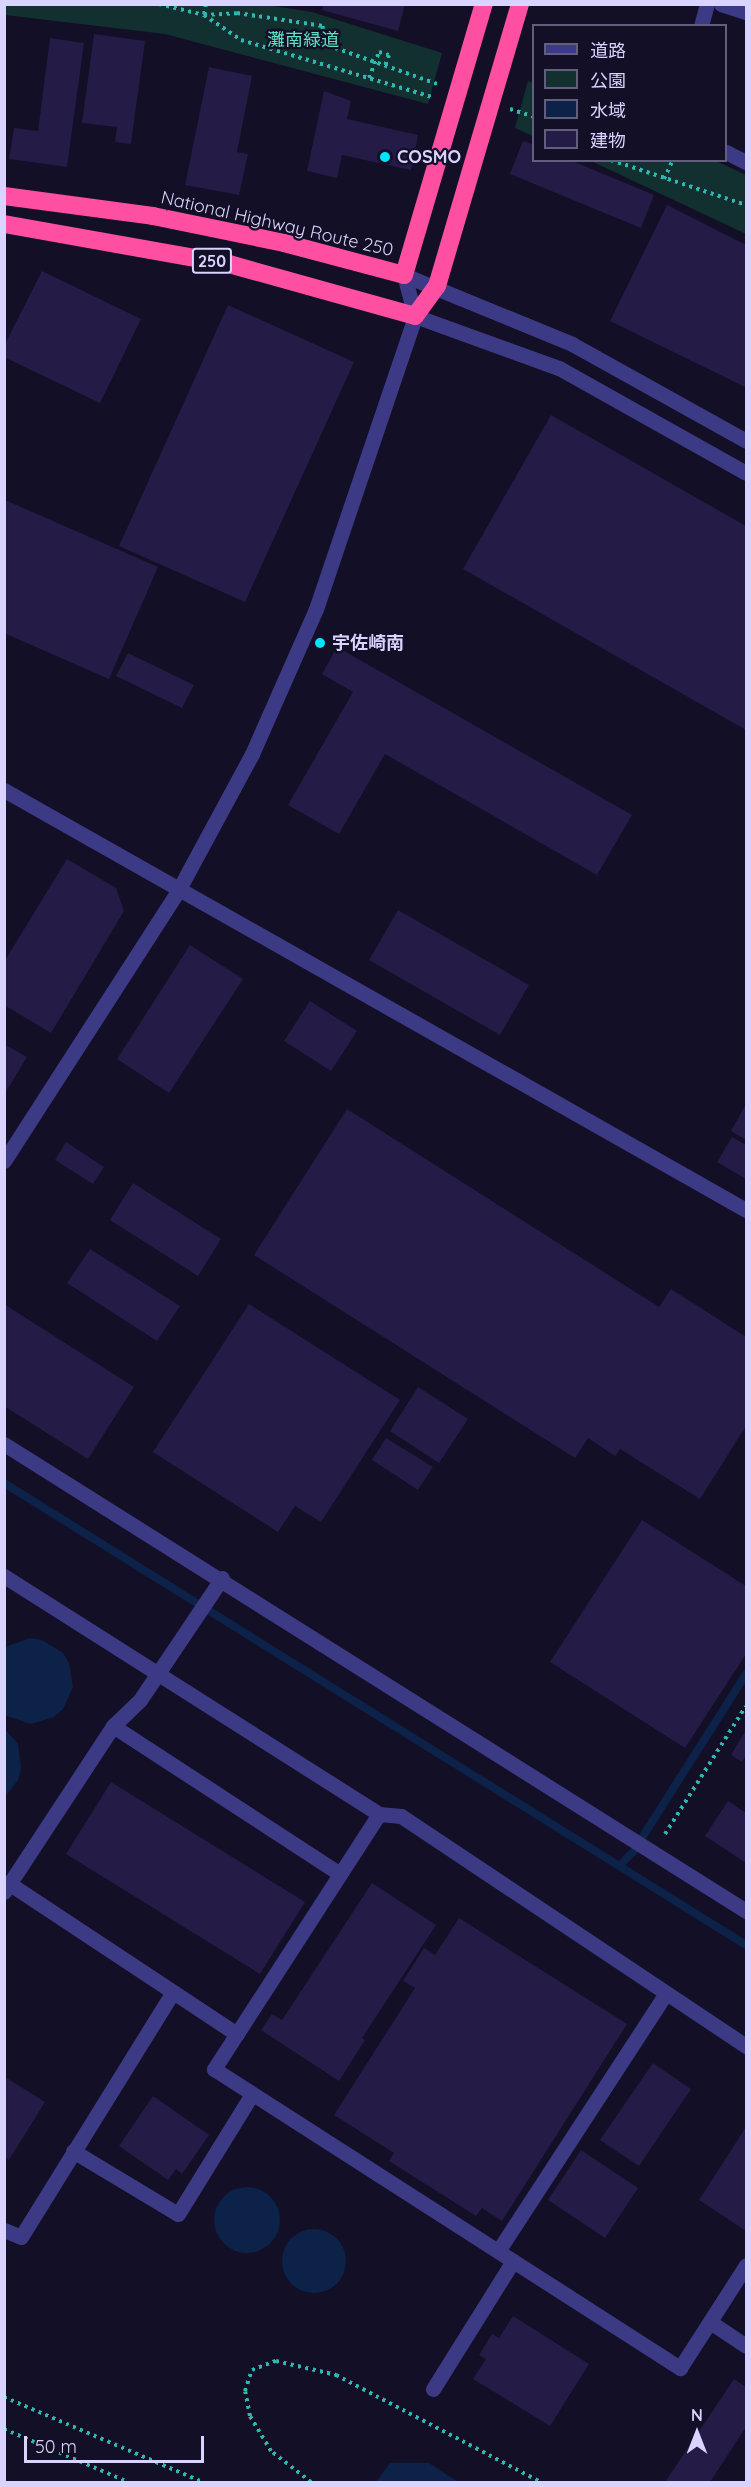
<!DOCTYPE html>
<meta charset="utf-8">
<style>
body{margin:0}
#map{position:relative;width:751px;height:2487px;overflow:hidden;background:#130f26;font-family:Quicksand,"Noto Sans JP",sans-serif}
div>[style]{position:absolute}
.green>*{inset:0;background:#12302f}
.water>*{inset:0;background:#0c2248}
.round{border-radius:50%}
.stream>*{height:8px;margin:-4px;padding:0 4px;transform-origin:4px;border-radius:4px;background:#0c2248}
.building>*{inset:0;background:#241b47}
.path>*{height:4px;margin-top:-2px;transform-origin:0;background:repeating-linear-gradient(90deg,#2fb8b0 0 3px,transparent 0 7.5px)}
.minor>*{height:15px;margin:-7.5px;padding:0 7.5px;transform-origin:7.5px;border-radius:7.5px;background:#3d3a85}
.highway>*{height:18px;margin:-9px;padding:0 9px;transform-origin:9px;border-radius:9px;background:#ff4fa3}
.dots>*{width:16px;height:16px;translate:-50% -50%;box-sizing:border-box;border:3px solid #130f26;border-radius:50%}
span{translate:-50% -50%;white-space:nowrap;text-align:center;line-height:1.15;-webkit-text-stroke:4.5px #130f26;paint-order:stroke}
.shield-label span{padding:2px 4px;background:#130f26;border:2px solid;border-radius:4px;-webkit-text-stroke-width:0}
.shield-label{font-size:16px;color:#d9d4ff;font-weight:700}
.park-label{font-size:18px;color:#5fe0c0}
.poi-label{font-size:18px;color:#d9d4ff;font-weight:700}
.left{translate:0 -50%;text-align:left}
.street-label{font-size:18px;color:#d9d4ff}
.frame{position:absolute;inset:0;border:6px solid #d9d4ff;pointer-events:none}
.legend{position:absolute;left:532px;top:24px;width:195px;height:138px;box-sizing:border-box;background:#130f26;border:2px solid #625e7d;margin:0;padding:8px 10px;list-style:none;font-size:18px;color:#d9d4ff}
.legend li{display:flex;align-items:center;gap:12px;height:30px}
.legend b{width:30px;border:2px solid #625e7d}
.north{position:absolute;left:667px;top:2403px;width:60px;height:60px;-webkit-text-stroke:4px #130f26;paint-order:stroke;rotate:0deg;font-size:16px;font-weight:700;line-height:24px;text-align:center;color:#d9d4ff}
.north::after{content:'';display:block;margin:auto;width:21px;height:27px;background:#d9d4ff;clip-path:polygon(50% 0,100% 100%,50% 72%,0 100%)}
.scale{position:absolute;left:24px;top:2436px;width:180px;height:27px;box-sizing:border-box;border:3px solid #d9d4ff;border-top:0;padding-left:8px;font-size:18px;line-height:21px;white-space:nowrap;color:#d9d4ff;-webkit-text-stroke:4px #130f26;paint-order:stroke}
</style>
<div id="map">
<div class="green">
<div style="clip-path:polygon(5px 4px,267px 5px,312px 12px,442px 53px,428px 104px,165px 34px,5px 15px)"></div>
<div style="clip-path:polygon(528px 81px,533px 83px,533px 136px,515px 128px)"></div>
<div style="clip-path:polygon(591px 161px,716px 161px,746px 175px,746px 234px)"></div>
</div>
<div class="water">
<div style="clip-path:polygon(30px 1638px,42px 1640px,63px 1653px,69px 1663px,73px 1687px,63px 1709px,54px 1717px,31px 1724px,4px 1715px,5px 1647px)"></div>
<div style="clip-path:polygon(5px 1729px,18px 1744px,21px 1768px,18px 1780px,5px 1797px)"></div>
<div class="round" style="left:214px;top:2187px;width:66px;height:66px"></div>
<div class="round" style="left:282px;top:2229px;width:64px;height:64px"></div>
<div style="clip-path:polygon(390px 2463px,429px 2463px,458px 2482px,376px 2482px)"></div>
</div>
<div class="stream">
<div style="left:4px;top:1483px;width:874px;rotate:31.91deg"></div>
<div style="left:620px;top:1865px;width:18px;rotate:-45deg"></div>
<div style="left:633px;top:1852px;width:211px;rotate:-57.6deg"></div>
</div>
<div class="building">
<div style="clip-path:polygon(324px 4px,405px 4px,398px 31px,322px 10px)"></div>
<div style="clip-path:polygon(94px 34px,145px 41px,131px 144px,115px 142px,117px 127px,82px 123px)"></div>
<div style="clip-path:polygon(50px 38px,84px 43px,67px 167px,9px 159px,14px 128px,38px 131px)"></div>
<div style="clip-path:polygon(209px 67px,252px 76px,237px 152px,248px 154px,239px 195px,185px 185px)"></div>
<div style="clip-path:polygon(324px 91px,351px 101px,347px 119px,418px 135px,411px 170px,342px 155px,337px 178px,307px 171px)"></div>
<div style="clip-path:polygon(523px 141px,534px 145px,534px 160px,570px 160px,654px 195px,641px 228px,510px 174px)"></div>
<div style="clip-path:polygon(667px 205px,746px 245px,745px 387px,610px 321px)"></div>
<div style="clip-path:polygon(42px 271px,141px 319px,100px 403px,4px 357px,4px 346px)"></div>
<div style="clip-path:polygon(228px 305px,354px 362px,245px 602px,119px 546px)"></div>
<div style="clip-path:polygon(551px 415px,746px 526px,746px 730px,463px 569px)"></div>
<div style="clip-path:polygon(5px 500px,158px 567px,109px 679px,4px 633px)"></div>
<div style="clip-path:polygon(337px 647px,632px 815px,597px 875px,385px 754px,339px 834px,288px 805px,353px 692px,322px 674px)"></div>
<div style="clip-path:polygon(128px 653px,194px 685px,182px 708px,116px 676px)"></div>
<div style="clip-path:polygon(67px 859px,116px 888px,124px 911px,51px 1033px,4px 1005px,4px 962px)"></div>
<div style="clip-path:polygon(398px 910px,529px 985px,500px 1035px,369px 960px)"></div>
<div style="clip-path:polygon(190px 945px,243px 979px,169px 1093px,117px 1059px)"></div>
<div style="clip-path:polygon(310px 1001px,357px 1031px,331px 1071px,284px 1041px)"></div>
<div style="clip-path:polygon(4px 1044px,27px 1057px,4px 1095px)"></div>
<div style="clip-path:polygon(746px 1104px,746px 1140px,731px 1131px)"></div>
<div style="clip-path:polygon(347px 1109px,659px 1307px,671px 1289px,746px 1337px,746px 1426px,700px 1499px,620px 1449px,615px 1456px,588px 1438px,575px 1458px,254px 1255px)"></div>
<div style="clip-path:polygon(732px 1137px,746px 1145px,746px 1179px,717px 1162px)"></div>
<div style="clip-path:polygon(66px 1142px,104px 1167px,93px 1184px,55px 1160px)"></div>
<div style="clip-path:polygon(133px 1183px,221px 1239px,198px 1276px,110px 1220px)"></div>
<div style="clip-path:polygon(90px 1249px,180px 1306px,157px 1341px,67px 1283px)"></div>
<div style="clip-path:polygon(4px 1304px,134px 1387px,88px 1459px,4px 1406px)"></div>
<div style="clip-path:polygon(249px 1304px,400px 1400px,321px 1522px,295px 1506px,278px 1532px,153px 1452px)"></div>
<div style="clip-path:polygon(418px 1387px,468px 1419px,439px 1463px,390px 1431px)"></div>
<div style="clip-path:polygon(386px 1438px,433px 1467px,418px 1490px,372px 1460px)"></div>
<div style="clip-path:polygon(642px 1520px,746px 1586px,746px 1654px,685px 1748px,550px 1662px)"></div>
<div style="clip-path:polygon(746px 1730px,746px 1755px,742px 1762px,731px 1755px)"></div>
<div style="clip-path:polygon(111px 1782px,305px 1902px,260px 1974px,66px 1854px)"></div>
<div style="clip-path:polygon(728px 1801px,746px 1813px,746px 1863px,705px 1836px)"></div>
<div style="clip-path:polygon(372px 1883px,436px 1925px,362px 2038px,365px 2040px,339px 2081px,261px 2030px,272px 2014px,282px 2020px)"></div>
<div style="clip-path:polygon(459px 1918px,627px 2024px,502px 2221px,482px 2208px,476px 2216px,389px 2161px,394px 2153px,334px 2115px,415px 1988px,403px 1981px,424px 1948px,435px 1955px)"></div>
<div style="clip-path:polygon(653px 2063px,691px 2089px,639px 2166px,600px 2140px)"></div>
<div style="clip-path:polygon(5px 2077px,45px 2102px,9px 2160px,5px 2157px)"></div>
<div style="clip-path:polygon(153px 2096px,209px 2135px,182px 2174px,176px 2169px,168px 2180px,119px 2146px)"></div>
<div style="clip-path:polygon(746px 2127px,746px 2231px,699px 2200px)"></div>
<div style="clip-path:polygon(581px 2150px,638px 2188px,605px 2238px,548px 2200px)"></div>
<div style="clip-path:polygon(513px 2316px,589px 2364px,550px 2426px,473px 2379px,486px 2359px,479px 2355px,492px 2334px,499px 2338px)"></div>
<div style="clip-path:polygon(734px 2379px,746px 2387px,746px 2427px,710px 2482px,665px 2482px)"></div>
</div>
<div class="path">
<div style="left:159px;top:4px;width:46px;rotate:13.7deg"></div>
<div style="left:204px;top:15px;width:45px;rotate:34deg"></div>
<div style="left:241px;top:40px;width:202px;rotate:16.6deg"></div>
<div style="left:206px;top:4px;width:11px;rotate:100deg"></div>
<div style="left:204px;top:15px;width:33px;rotate:-3deg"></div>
<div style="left:237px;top:13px;width:87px;rotate:8.6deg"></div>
<div style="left:323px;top:26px;width:17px;rotate:97deg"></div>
<div style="left:321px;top:43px;width:126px;rotate:19.4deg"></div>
<div style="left:369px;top:78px;width:28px;rotate:-69deg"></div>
<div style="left:379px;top:52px;width:10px;rotate:17deg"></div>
<div style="left:389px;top:55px;width:12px;rotate:110deg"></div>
<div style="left:510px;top:109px;width:25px;rotate:18deg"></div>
<div style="left:611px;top:160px;width:142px;rotate:18.4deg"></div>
<div style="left:664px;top:179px;width:21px;rotate:-65deg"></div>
<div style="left:665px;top:1834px;width:151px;rotate:-57.7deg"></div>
<div style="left:4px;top:2397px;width:215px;rotate:23.2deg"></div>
<div style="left:4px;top:2429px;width:135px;rotate:23.1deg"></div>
<div style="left:311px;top:2482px;width:51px;rotate:-142.2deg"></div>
<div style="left:271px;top:2451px;width:41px;rotate:-121deg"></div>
<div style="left:250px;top:2416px;width:25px;rotate:-101deg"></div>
<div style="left:245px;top:2391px;width:22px;rotate:-72deg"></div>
<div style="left:252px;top:2370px;width:26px;rotate:-21deg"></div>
<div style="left:276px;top:2361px;width:62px;rotate:13.1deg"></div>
<div style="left:336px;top:2375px;width:231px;rotate:27.6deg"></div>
</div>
<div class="minor">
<div style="left:721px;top:4px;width:26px;rotate:18deg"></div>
<div style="left:701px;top:26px;width:23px;rotate:-75deg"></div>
<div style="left:726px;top:152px;width:22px;rotate:27deg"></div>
<div style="left:404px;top:275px;width:182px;rotate:22.3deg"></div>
<div style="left:572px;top:344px;width:199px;rotate:29.1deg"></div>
<div style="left:415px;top:316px;width:153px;rotate:19.9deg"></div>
<div style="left:559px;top:368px;width:214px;rotate:29.3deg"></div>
<div style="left:4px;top:790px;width:853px;rotate:29.51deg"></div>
<div style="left:4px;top:1161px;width:323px;rotate:-57.2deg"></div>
<div style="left:179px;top:889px;width:153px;rotate:-61.6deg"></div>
<div style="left:252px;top:754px;width:158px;rotate:-66.2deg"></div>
<div style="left:316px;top:609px;width:309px;rotate:-71.3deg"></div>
<div style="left:415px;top:316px;width:42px;rotate:-105deg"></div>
<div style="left:4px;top:1444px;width:877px;rotate:32.19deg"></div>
<div style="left:4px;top:1576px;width:444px;rotate:32.4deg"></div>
<div style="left:379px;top:1814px;width:22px;rotate:5deg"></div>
<div style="left:401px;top:1816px;width:415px;rotate:33.7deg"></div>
<div style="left:113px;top:1726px;width:271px;rotate:33.1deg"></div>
<div style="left:379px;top:1814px;width:304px;rotate:122.9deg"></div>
<div style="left:214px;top:2069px;width:554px;rotate:32.69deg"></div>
<div style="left:680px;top:2368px;width:122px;rotate:-57.3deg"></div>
<div style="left:10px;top:1884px;width:272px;rotate:33.5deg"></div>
<div style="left:4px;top:1892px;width:199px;rotate:-56.7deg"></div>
<div style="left:113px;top:1726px;width:37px;rotate:-44deg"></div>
<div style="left:140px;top:1700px;width:147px;rotate:-56.1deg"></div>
<div style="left:73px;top:2151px;width:122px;rotate:31deg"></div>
<div style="left:178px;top:2214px;width:141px;rotate:-58.3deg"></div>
<div style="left:4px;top:2230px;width:18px;rotate:22deg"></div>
<div style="left:21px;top:2237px;width:288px;rotate:-58.2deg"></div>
<div style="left:498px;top:2251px;width:306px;rotate:-56.9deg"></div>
<div style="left:710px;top:2322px;width:43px;rotate:33.7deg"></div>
<div style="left:433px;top:2389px;width:151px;rotate:-58deg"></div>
</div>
<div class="highway">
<div style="left:4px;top:196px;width:150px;rotate:7.6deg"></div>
<div style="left:153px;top:216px;width:134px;rotate:11.6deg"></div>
<div style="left:284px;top:243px;width:124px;rotate:14.9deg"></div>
<div style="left:404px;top:275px;width:283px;rotate:-73.6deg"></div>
<div style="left:4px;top:224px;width:229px;rotate:10.1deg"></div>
<div style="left:229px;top:264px;width:193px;rotate:15.6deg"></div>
<div style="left:415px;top:316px;width:37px;rotate:-54deg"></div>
<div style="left:437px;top:286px;width:294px;rotate:-73.6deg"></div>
</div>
<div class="dots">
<div style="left:385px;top:157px;background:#00e5ff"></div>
<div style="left:320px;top:643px;background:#00e5ff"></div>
</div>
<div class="shield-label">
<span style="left:212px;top:261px">250</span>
</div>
<div class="park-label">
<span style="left:303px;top:40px">灘南緑道</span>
</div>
<div class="poi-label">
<span class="left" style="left:397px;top:157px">COSMO</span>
<span class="left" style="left:332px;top:643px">宇佐崎南</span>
</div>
<div class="street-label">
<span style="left:277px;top:224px;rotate:13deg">National Highway Route 250</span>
</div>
<div class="frame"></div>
<ul class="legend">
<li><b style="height:8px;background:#3d3a85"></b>道路</li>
<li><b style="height:16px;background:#12302f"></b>公園</li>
<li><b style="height:16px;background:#0c2248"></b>水域</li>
<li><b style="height:16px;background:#241b47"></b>建物</li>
</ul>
<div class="north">N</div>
<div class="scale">50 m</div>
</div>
